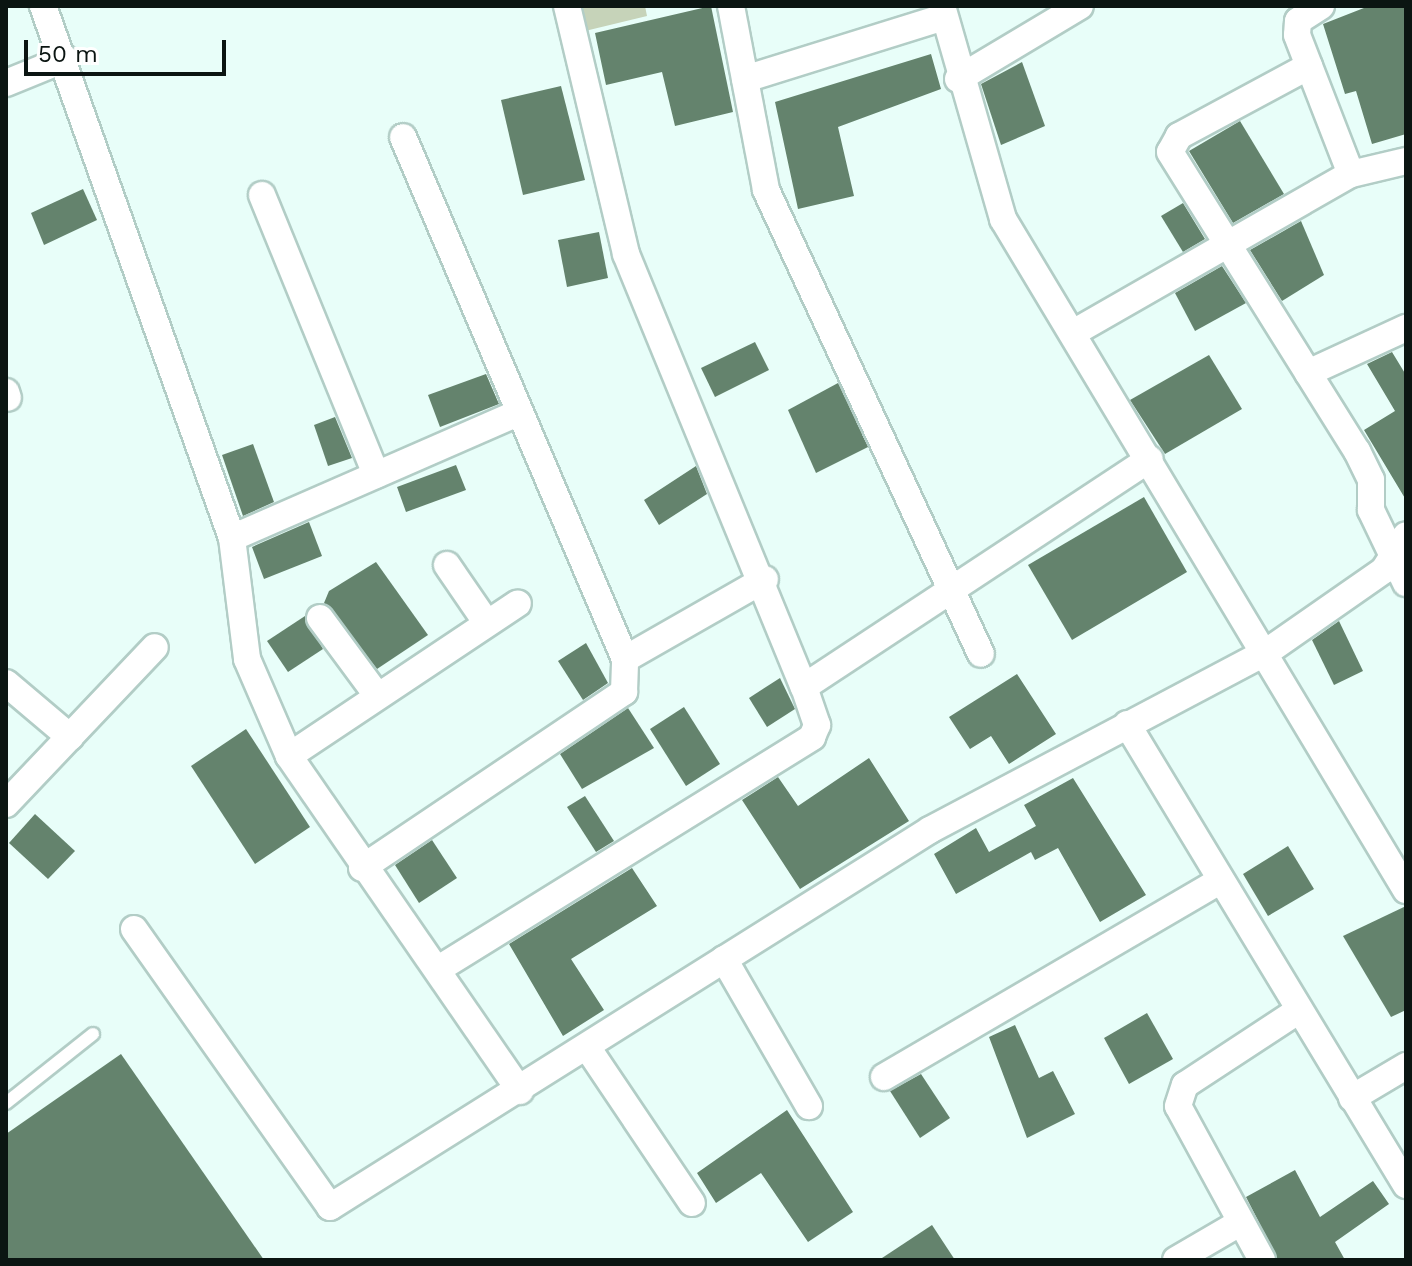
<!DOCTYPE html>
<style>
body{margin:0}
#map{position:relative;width:1412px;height:1266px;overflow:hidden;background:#e8fef9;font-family:"Work Sans",sans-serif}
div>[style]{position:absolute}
.green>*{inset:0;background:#c6d3b9}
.building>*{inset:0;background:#64836d}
.roads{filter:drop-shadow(2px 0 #b2cdc6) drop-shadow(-2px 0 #b2cdc6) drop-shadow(0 2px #b2cdc6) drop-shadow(0 -2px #b2cdc6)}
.service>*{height:12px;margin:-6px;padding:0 6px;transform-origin:6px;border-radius:6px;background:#fff}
.minor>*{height:26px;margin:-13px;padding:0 13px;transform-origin:13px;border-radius:13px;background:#fff}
span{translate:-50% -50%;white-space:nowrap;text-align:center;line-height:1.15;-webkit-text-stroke:6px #fff;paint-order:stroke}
.frame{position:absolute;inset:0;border:8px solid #0b1512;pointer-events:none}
.scale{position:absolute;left:24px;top:40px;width:202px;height:36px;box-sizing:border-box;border:4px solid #0b1512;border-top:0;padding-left:10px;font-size:24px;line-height:28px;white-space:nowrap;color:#0b1512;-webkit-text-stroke:6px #fff;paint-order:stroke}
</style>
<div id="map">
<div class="green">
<div style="clip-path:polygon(578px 6px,645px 6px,647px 16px,585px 31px)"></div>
</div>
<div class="building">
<div style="clip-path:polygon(711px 6px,733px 112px,675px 126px,662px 72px,606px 85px,595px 33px)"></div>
<div style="clip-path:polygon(1369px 6px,1406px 6px,1406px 134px,1372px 144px,1356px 91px,1345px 94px,1323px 24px)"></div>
<div style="clip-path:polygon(931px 54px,941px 89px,838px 127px,854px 196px,798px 209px,775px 102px)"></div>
<div style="clip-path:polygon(1022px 62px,1045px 126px,1001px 145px,981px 84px)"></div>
<div style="clip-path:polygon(561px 86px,585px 180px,523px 195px,501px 100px)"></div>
<div style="clip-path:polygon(1240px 121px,1284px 194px,1233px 223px,1189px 151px)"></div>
<div style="clip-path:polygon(83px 189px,97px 220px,44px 245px,31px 213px)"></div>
<div style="clip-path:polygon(1183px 203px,1205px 239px,1183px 252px,1161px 216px)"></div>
<div style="clip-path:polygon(1301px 221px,1324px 275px,1282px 301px,1250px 250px)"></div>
<div style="clip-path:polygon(599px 232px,608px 278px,567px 287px,558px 240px)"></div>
<div style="clip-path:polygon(1222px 266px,1246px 303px,1195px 331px,1175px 293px)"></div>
<div style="clip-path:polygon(755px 342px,769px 370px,715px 397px,701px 368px)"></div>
<div style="clip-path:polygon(1392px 352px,1406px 375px,1406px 500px,1364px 430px,1395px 411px,1367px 364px)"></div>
<div style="clip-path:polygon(1209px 355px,1242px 409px,1165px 454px,1130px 400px)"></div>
<div style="clip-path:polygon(486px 374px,499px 404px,440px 427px,428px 395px)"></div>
<div style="clip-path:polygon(838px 383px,868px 447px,816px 473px,788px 410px)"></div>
<div style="clip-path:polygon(335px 417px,352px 458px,328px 466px,314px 425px)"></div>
<div style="clip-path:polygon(253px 444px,274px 502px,243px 516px,222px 455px)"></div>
<div style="clip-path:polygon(456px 465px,466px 490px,406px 512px,397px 487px)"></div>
<div style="clip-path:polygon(696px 466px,707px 494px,659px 525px,644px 500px)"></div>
<div style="clip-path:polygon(1144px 497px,1187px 572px,1072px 640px,1028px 565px)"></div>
<div style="clip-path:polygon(309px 522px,322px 556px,264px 579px,252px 547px)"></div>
<div style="clip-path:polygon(376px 562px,428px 635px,377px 669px,324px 603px,329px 591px)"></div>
<div style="clip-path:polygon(305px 616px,323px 649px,288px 672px,267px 641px)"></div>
<div style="clip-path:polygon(1339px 621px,1363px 671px,1334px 685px,1312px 640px)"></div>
<div style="clip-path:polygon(586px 643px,608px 683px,583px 700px,558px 661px)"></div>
<div style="clip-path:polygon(1017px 674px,1056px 734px,1009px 764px,991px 736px,970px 749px,949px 717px)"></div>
<div style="clip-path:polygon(780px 678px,795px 709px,767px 727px,749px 698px)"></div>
<div style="clip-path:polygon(684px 707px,720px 764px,686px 786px,650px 729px)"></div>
<div style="clip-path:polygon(628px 708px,654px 748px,582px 789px,560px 754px)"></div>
<div style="clip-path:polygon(246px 729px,310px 827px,255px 864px,191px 766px)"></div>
<div style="clip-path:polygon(869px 758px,909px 821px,800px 889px,742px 800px,778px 777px,798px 806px)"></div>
<div style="clip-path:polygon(1073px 778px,1146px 895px,1100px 922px,1058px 848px,1035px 860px,1031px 852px,956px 894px,934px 854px,976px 828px,989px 852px,1036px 826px,1024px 805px)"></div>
<div style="clip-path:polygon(585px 796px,614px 841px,596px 852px,567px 807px)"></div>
<div style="clip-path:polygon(35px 814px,75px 851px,48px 879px,9px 843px)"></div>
<div style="clip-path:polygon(432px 840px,457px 878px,419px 903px,395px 865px)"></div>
<div style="clip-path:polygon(1288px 846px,1314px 889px,1268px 916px,1243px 874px)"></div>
<div style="clip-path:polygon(632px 868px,657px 906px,571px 959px,604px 1010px,563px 1036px,509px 944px)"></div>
<div style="clip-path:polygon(1406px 906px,1406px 1010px,1391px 1017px,1343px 936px)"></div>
<div style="clip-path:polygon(1147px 1013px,1173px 1059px,1129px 1084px,1104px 1038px)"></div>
<div style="clip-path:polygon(1015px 1025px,1039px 1078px,1053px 1071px,1075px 1114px,1027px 1138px,989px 1037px)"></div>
<div style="clip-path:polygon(121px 1054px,264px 1260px,6px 1260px,6px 1134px)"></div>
<div style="clip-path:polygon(921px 1074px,950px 1118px,920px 1138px,890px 1091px)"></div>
<div style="clip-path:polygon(787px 1110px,853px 1212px,808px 1242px,761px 1173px,716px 1203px,697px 1173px)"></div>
<div style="clip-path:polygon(1295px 1170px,1320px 1217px,1373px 1181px,1389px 1204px,1335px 1242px,1345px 1260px,1278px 1260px,1246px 1197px)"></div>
<div style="clip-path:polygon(932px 1225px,955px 1260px,879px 1260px)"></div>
</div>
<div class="roads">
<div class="service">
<div style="left:6px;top:1103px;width:111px;rotate:-38.4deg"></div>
</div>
<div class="minor">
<div style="left:43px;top:6px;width:565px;rotate:70.44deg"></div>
<div style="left:232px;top:538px;width:122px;rotate:82.9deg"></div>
<div style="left:247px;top:659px;width:106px;rotate:66.6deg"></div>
<div style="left:289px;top:756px;width:407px;rotate:55.4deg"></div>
<div style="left:567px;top:6px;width:255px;rotate:76.6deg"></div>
<div style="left:626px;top:254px;width:468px;rotate:67.7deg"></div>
<div style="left:731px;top:6px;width:187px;rotate:79.2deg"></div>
<div style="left:766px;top:190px;width:511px;rotate:65.14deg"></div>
<div style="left:942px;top:6px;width:222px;rotate:74deg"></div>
<div style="left:1003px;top:219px;width:783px;rotate:59.01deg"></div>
<div style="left:1321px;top:6px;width:27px;rotate:147deg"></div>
<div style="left:1298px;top:21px;width:14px;rotate:94deg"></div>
<div style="left:1297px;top:35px;width:149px;rotate:68.8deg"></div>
<div style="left:1309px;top:66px;width:148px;rotate:151.7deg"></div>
<div style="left:1179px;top:136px;width:18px;rotate:119deg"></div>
<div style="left:1170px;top:152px;width:353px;rotate:58deg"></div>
<div style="left:1357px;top:451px;width:32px;rotate:64deg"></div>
<div style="left:1371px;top:480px;width:30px;rotate:90deg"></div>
<div style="left:1371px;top:510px;width:81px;rotate:64.4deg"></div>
<div style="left:745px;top:79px;width:208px;rotate:-17.3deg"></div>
<div style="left:958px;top:79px;width:142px;rotate:-30.9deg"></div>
<div style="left:6px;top:83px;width:64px;rotate:-22.1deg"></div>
<div style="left:262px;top:195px;width:302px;rotate:67.8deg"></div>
<div style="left:1073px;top:333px;width:320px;rotate:-29.8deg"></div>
<div style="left:1351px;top:174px;width:57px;rotate:-13.3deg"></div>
<div style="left:1308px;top:373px;width:108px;rotate:-24.7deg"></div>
<div style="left:6px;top:392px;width:6px;rotate:72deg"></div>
<div style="left:232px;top:538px;width:310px;rotate:-23.6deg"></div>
<div style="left:447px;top:565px;width:69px;rotate:55.6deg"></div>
<div style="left:320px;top:618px;width:94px;rotate:53.6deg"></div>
<div style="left:625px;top:659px;width:161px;rotate:-29.7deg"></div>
<div style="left:6px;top:683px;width:84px;rotate:40.2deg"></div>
<div style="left:1127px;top:724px;width:539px;rotate:58.82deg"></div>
<div style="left:289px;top:756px;width:275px;rotate:-33.7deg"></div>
<div style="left:6px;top:804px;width:216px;rotate:-46.5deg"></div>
<div style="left:362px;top:868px;width:316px;rotate:-33.9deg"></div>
<div style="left:624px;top:692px;width:33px;rotate:-88deg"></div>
<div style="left:625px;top:659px;width:567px;rotate:-113.04deg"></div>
<div style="left:134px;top:929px;width:340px;rotate:54.8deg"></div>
<div style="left:330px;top:1207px;width:709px;rotate:-32.14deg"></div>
<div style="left:930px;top:830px;width:382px;rotate:-27.9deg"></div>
<div style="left:1268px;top:651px;width:141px;rotate:-34.9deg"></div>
<div style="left:1384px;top:570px;width:41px;rotate:-57.8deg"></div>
<div style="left:724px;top:959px;width:170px;rotate:60deg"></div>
<div style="left:440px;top:968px;width:438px;rotate:-31.8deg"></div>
<div style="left:812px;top:737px;width:13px;rotate:-67deg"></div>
<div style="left:817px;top:725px;width:40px;rotate:-108.9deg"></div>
<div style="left:804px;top:687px;width:414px;rotate:-33.4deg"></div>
<div style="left:587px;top:1047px;width:188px;rotate:56.1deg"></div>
<div style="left:884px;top:1077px;width:390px;rotate:-30.3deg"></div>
<div style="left:1352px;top:1098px;width:63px;rotate:-30.7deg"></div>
<div style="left:1176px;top:1260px;width:75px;rotate:-30.3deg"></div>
<div style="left:1262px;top:1260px;width:175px;rotate:-118.6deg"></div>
<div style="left:1178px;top:1106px;width:22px;rotate:-72deg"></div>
<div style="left:1185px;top:1085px;width:136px;rotate:-33.3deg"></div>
</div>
</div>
<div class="frame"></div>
<div class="scale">50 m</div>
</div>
